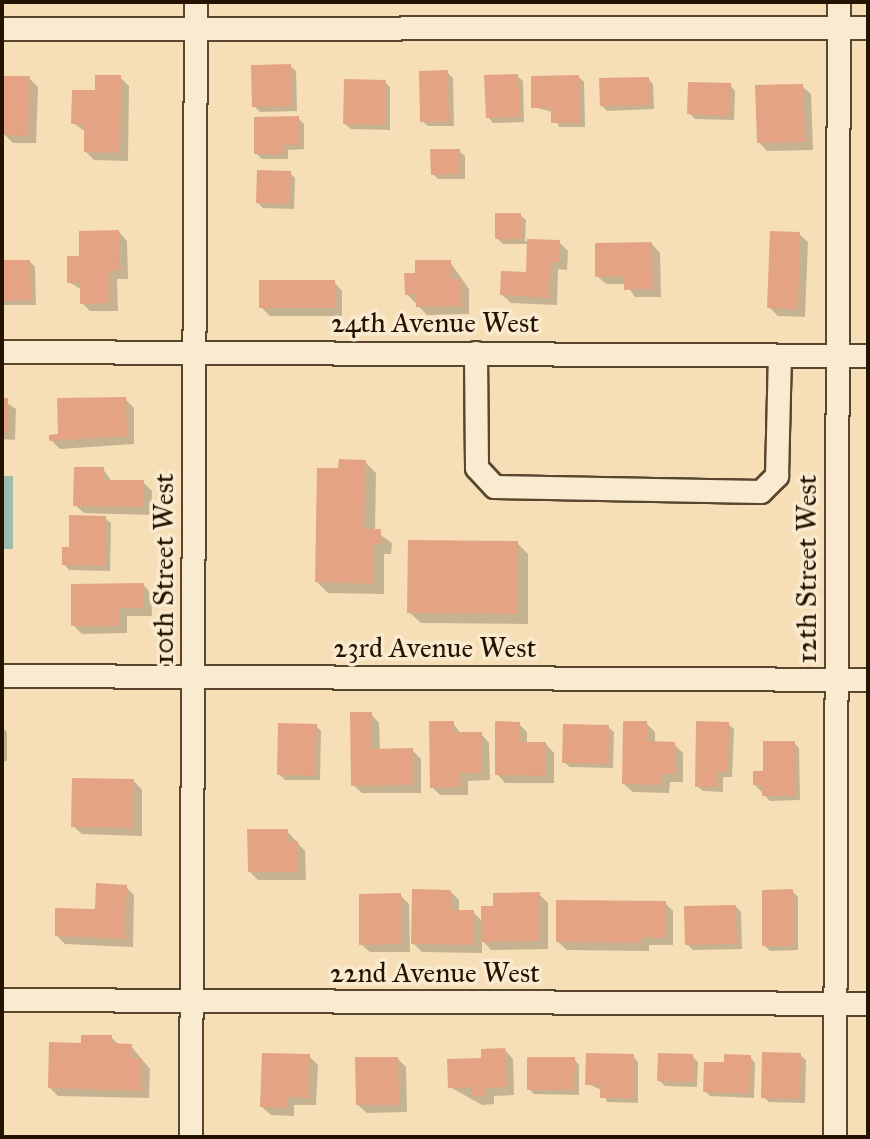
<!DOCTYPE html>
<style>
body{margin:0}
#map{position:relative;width:870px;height:1139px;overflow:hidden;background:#f6dfb6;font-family:"IM FELL Great Primer",serif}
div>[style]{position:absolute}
.water>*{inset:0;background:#9dbdae}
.shadow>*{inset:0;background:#0003}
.building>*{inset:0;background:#e4a383}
.roads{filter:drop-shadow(2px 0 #59462e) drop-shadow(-2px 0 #59462e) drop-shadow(0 2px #59462e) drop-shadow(0 -2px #59462e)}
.minor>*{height:22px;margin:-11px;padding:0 11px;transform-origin:11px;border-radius:11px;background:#f9ead0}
span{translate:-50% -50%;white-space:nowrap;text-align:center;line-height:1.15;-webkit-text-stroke:7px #f9ead0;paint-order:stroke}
.street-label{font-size:28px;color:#251301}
.frame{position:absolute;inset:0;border:4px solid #251301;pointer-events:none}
</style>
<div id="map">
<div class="water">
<div style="clip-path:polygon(2px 476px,13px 476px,13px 549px,2px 549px)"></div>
</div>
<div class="shadow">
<div style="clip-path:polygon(290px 66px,296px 71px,297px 111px,260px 112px,254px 106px)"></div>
<div style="clip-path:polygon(447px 72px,453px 78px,454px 126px,428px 126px,422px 121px)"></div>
<div style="clip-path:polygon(517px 76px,523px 81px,524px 122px,493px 123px,488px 117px)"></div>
<div style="clip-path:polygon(2px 77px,29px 78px,38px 87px,36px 143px,13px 143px,4px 134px)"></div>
<div style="clip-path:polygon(120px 77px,129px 86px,128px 161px,94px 160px,86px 152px,86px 132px,73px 123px,97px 92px)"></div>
<div style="clip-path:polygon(579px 77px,584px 82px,585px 127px,559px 127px,553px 112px,533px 107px)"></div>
<div style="clip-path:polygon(648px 79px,653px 84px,654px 109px,607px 111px,602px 106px)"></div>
<div style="clip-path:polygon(385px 82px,390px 87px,390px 130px,351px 129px,345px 124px)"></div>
<div style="clip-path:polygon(730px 85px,735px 91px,734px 120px,695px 119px,689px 113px)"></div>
<div style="clip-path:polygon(802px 86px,811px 94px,813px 150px,767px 151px,759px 142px)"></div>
<div style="clip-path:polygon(298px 118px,304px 124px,304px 149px,288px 150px,288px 159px,262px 159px,256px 153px)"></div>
<div style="clip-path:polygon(459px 151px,465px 156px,465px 179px,438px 179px,433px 174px)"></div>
<div style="clip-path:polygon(290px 173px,295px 178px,294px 209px,263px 208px,258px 203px)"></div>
<div style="clip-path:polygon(520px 215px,526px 220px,525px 241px,559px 242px,568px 251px,567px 270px,558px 269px,557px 305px,511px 303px,502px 295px,528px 274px,529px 244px,503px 244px,497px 238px)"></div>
<div style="clip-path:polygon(119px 232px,127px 241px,128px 279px,117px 279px,118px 311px,90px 311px,82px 303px,82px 290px,69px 282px,81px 258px)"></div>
<div style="clip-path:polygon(799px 234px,808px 242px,805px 317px,778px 316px,769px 307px)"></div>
<div style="clip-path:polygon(652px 244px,660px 253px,661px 297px,635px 297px,626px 284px,606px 284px,597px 276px)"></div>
<div style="clip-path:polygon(2px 262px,30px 262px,35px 267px,36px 305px,2px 305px)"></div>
<div style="clip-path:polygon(450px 262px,469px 289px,469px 314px,427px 315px,407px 294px,417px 275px)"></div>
<div style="clip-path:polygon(334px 282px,342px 291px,342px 316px,270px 316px,261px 307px)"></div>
<div style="clip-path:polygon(125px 399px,134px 408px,134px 444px,60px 449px,51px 440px)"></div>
<div style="clip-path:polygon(2px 400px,16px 409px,15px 440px,2px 439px)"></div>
<div style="clip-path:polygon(365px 462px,376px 473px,375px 531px,392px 543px,391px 554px,384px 554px,384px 594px,328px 593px,317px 582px,340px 470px)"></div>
<div style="clip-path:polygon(103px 469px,112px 482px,143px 482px,152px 491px,151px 515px,84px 513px,75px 505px)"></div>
<div style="clip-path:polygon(105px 518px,111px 523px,110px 571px,69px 570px,64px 564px)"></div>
<div style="clip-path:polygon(517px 543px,528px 554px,528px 624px,421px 623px,409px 612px)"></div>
<div style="clip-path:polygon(143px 585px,151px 593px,152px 616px,127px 616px,127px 633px,82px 634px,73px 625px)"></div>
<div style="clip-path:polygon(2px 595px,4px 597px,3px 625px,2px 625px)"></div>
<div style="clip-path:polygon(371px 714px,379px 723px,380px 751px,412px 750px,421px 759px,421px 793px,362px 793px,353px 785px)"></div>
<div style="clip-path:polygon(453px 723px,461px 734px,481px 734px,489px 743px,490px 780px,468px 781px,468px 795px,440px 795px,432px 787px)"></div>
<div style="clip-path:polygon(646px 723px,655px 732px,655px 744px,674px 744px,683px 753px,683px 782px,670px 782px,669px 793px,633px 792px,624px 784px)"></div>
<div style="clip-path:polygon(519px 724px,527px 732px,527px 744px,546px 744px,554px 753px,554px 783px,505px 783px,497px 774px)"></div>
<div style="clip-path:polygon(728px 724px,734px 729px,732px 777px,723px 777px,723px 792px,703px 791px,697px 786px)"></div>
<div style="clip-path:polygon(316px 726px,321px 731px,320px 780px,285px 780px,279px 774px)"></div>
<div style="clip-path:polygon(2px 727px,7px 732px,7px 761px,2px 761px)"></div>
<div style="clip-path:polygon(608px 727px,614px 732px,613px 768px,570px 767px,564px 762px)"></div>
<div style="clip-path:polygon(794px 743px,799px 748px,800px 800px,770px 801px,755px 785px)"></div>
<div style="clip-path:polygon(134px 781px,142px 790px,142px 836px,82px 834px,73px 826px)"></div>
<div style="clip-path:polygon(287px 831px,305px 851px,306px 880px,258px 880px,250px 872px)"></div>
<div style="clip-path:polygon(126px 887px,134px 895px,133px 947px,65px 944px,57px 936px)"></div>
<div style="clip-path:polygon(792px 891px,798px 897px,798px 950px,770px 951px,764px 945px)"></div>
<div style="clip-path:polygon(451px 892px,459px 900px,459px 912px,473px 912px,483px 922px,495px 908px,539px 894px,548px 903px,548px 949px,491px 950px,482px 940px,482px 953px,422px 952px,411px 941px)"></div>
<div style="clip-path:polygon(400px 895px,409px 904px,410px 952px,370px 952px,361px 944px)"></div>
<div style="clip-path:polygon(665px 903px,673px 911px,673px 945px,649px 945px,649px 951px,567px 950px,558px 942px)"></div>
<div style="clip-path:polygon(736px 907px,741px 912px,742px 949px,693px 950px,687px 944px)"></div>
<div style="clip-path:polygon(111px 1037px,119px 1045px,131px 1046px,150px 1069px,149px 1098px,58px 1096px,50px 1088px,83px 1045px)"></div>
<div style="clip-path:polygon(505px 1050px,513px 1059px,514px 1095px,494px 1096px,494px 1104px,482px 1105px,450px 1087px)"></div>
<div style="clip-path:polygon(800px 1055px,806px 1060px,805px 1103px,769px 1102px,763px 1097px)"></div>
<div style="clip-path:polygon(309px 1056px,318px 1065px,316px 1105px,294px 1105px,294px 1116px,271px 1115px,262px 1107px)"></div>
<div style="clip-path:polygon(633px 1056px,638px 1062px,638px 1103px,607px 1102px,602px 1090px,588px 1084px)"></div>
<div style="clip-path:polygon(692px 1056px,698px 1062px,697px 1087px,665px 1086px,659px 1080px)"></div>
<div style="clip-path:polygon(750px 1057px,755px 1063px,754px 1098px,710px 1096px,705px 1091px,726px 1064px)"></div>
<div style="clip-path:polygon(398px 1059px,406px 1067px,407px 1112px,367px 1113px,358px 1105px)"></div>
<div style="clip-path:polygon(574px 1059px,579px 1065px,579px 1095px,534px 1094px,529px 1089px)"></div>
</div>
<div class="building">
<div style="clip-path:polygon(291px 64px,292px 106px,252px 107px,251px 65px)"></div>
<div style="clip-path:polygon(448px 70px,449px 121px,420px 122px,419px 71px)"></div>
<div style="clip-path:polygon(518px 74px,520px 117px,486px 118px,484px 75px)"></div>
<div style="clip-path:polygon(95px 75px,121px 75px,120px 153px,84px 152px,84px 124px,71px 124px,72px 90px,95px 90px)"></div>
<div style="clip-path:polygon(579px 75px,580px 123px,551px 123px,551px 108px,531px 108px,531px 76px)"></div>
<div style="clip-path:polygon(2px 76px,30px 76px,28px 136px,2px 135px)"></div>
<div style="clip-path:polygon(649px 77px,650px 105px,600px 106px,599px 78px)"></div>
<div style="clip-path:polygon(344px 79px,386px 80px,385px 125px,343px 124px)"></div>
<div style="clip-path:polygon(688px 82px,731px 83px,730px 116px,687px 114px)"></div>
<div style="clip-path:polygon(803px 84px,805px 142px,757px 143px,755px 85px)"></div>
<div style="clip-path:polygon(299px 116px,300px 145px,283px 145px,284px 154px,254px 154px,254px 117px)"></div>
<div style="clip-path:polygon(430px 149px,460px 149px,460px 174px,431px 175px)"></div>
<div style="clip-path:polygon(257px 170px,291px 171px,289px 204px,256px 203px)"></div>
<div style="clip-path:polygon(495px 213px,521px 213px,521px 239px,495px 239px)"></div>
<div style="clip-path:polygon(119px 230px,120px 271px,109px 271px,110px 303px,80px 304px,80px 282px,67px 283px,67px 256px,79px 256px,79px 231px)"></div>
<div style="clip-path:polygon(770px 231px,800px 232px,798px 309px,767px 308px)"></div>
<div style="clip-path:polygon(527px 239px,560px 240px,559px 262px,551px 262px,549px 298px,500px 295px,501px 271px,526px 272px)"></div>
<div style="clip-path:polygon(652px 242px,653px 289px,624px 290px,624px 276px,595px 277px,595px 243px)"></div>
<div style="clip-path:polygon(2px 260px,30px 260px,31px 300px,2px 301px)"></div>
<div style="clip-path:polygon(415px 260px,451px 260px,451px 279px,461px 279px,462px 306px,416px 307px,416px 294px,405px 295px,404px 273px,415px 273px)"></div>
<div style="clip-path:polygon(259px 280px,335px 280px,335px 308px,259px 308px)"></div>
<div style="clip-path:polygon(126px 397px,127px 436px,49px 441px,49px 435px,58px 434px,57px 398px)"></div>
<div style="clip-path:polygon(2px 398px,8px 398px,7px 432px,2px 432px)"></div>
<div style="clip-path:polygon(339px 459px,366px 460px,364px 529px,381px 529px,381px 544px,374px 544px,373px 584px,315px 582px,317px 468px,338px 468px)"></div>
<div style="clip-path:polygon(74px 467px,104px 467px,104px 480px,144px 480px,144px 507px,73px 506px)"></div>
<div style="clip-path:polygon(69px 515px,106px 516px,105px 566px,62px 565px,62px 547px,69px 547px)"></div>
<div style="clip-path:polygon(408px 540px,518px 541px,517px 614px,407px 613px)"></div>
<div style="clip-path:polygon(144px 583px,144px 608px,119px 608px,120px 626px,71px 626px,71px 584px)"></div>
<div style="clip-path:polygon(350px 712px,372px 712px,372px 749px,413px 748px,413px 785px,351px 786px)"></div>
<div style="clip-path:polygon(429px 721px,454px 721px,454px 732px,482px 732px,482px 773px,460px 773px,461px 787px,430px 788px)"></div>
<div style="clip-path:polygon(495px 721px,520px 722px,520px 742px,546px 742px,546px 776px,495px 775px)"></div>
<div style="clip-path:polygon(623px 721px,647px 721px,647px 741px,675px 742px,675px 774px,662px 774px,662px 785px,622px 784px)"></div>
<div style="clip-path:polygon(696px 721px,729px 722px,728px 772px,718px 772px,718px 787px,695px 787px)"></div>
<div style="clip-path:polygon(278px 723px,317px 724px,315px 776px,277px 775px)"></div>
<div style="clip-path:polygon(563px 724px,609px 725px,609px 764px,562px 763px)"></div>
<div style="clip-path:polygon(763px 741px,795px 741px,795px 796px,762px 796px,762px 785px,753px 785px,753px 771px,763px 771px)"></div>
<div style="clip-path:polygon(72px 778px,134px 779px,134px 828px,71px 827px)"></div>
<div style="clip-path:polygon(247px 829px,288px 829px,288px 841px,298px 841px,298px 872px,248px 872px)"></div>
<div style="clip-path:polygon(96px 883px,127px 885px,125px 939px,55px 936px,55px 908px,95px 909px)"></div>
<div style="clip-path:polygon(412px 889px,451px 890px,451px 910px,474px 910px,474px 945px,411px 944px)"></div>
<div style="clip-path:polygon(793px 889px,794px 946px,762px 946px,762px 890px)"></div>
<div style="clip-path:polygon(540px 892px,540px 941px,481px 942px,481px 906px,493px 906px,493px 893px)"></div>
<div style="clip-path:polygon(401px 893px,402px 944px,359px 945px,359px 894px)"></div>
<div style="clip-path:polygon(556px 900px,666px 901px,665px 938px,642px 937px,642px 943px,556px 942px)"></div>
<div style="clip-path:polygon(736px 905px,737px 944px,685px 945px,684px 906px)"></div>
<div style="clip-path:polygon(81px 1035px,112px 1035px,112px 1043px,132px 1044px,132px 1058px,142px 1058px,141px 1091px,48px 1088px,49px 1042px,81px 1043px)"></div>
<div style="clip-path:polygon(505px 1048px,507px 1087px,486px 1088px,486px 1096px,471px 1097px,471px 1087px,448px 1088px,447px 1059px,481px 1058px,481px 1049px)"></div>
<div style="clip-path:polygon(762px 1052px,801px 1053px,800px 1099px,761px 1098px)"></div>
<div style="clip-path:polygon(262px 1053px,310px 1054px,309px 1098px,287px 1097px,286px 1108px,260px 1107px)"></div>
<div style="clip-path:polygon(586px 1053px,634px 1054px,633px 1098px,600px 1098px,600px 1085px,585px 1085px)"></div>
<div style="clip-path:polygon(658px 1053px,693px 1054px,693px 1082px,657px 1081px)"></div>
<div style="clip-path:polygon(724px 1054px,751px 1055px,750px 1093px,703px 1092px,704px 1062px,724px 1062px)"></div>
<div style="clip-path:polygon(355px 1057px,398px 1057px,399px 1105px,356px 1105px)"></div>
<div style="clip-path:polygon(527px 1057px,575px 1057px,574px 1090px,527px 1090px)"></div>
</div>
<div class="roads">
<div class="minor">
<div style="left:2px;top:29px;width:866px;rotate:-0.07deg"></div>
<div style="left:2px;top:352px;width:866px;rotate:0.26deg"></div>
<div style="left:476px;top:353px;width:115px;rotate:89.5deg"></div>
<div style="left:477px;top:468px;width:26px;rotate:47deg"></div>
<div style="left:495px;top:487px;width:266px;rotate:1.1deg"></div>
<div style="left:761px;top:492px;width:23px;rotate:-45deg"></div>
<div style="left:777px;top:476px;width:120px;rotate:-88.6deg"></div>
<div style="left:2px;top:676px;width:866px;rotate:0.26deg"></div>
<div style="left:2px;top:1000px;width:866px;rotate:0.26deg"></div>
<div style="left:191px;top:1137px;width:1135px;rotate:-89.75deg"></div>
<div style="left:835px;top:1137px;width:1135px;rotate:-89.8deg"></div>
</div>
</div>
<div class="street-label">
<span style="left:435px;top:323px">24th Avenue West</span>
<span style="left:164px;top:569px;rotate:-90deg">10th Street West</span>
<span style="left:807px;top:569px;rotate:-90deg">12th Street West</span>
<span style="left:435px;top:648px">23rd Avenue West</span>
<span style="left:435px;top:973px">22nd Avenue West</span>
</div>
<div class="frame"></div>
</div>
